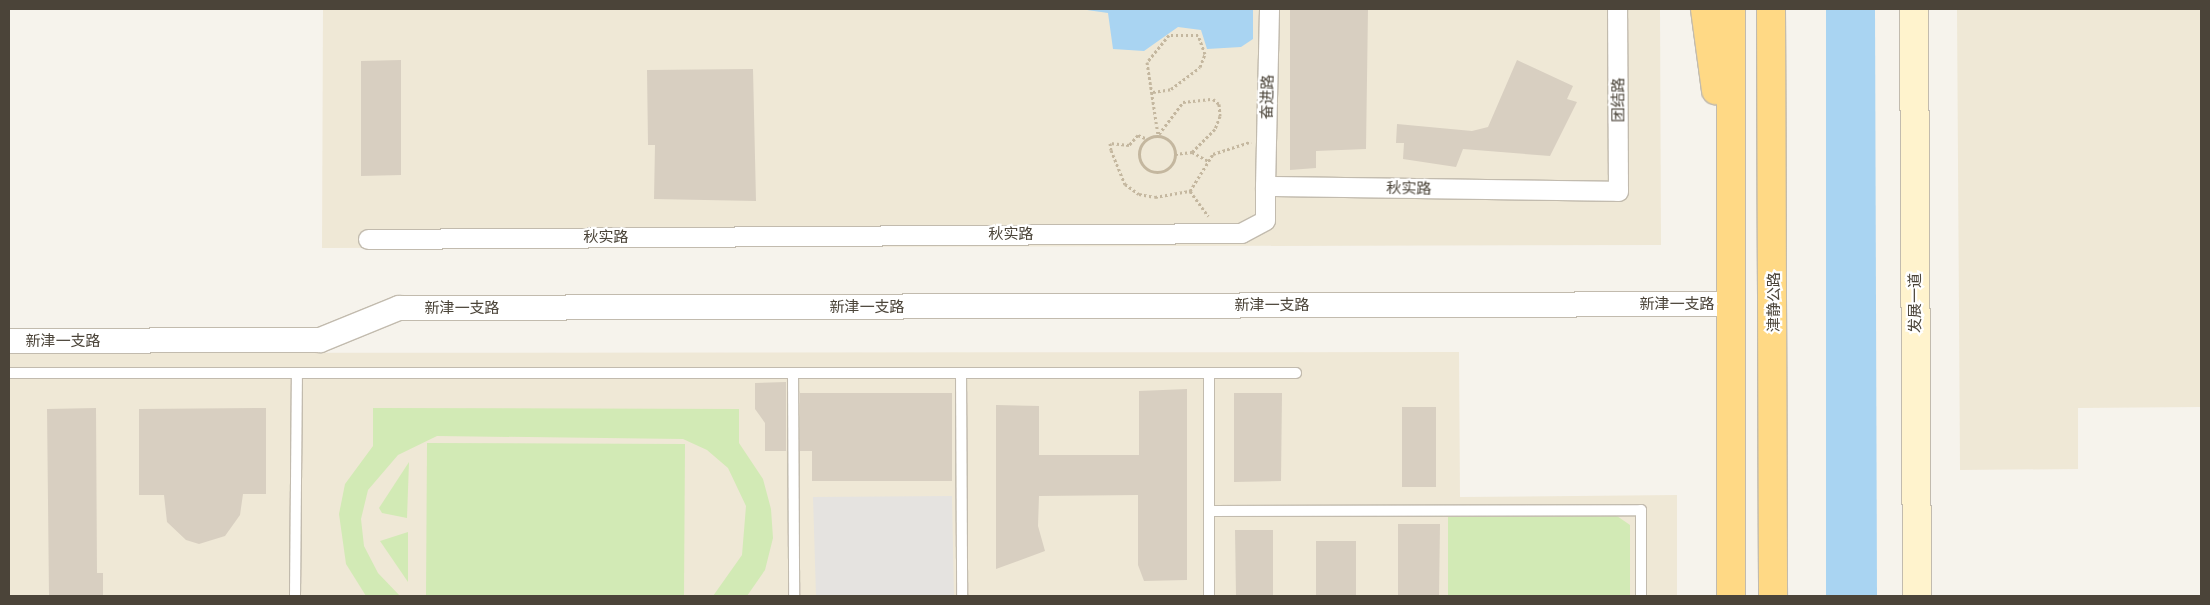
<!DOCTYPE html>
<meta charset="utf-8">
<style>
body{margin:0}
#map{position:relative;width:2210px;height:605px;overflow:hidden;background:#f6f3ec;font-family:"Titillium Web","Noto Sans SC",sans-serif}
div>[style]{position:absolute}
.education>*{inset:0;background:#efe8d6}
.green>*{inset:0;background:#d2eab5}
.parking>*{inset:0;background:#e5e3e0}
.water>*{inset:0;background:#a9d4f2}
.building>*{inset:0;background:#d8cfc1}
.path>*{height:3px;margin-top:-1.5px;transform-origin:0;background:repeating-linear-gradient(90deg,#c4b79f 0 2.5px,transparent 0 5px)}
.path>.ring{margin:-1.5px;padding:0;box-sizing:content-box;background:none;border:3px solid #c4b79f;border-radius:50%}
.roads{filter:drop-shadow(1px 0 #c2bbae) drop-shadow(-1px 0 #c2bbae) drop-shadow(0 1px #c2bbae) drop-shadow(0 -1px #c2bbae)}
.service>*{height:10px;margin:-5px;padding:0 5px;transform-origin:5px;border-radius:5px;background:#fff}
.minor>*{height:19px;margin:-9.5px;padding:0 9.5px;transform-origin:9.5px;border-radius:9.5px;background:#fff}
.tertiary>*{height:24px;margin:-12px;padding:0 12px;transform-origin:12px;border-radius:12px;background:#fff}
.secondary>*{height:28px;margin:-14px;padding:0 14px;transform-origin:14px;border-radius:14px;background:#fff3cd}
.trunk>*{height:28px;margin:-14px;padding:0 14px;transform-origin:14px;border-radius:14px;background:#ffd985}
span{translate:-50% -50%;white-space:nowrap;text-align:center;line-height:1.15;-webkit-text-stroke:4.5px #fff;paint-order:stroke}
.street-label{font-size:15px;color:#4b4439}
.frame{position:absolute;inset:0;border:10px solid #4b4439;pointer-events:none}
</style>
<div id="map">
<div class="education">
<div style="clip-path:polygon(323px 9px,1660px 9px,1661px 245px,322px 248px)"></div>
<div style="clip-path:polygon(1957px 9px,2201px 9px,2201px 407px,2078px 408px,2078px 469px,1960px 470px)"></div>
<div style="clip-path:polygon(1459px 352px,1460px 497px,1677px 495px,1677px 596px,9px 596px,9px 353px)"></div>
</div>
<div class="green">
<div style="clip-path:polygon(373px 408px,739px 409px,739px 443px,763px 479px,771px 509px,773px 538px,765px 570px,747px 596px,713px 596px,742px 555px,746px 506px,728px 468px,707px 450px,683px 439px,437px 436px,398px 455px,368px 490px,361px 519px,364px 546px,378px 573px,400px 596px,366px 596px,346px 564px,339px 514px,345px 484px,373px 446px)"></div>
<div style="clip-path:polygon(427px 443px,685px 444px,684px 596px,426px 596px)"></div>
<div style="clip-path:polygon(409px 462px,407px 518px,382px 513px,379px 508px)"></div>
<div style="clip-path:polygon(1617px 516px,1630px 525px,1630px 596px,1448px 596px,1448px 517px)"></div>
<div style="clip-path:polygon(408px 532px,408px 582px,380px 541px)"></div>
</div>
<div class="parking">
<div style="clip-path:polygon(952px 496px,954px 596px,816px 596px,813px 497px)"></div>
</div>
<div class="water">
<div style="clip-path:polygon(1080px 9px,1253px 9px,1253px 39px,1241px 47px,1207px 49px,1201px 30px,1178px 27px,1144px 51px,1113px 49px,1108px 13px)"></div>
<div style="clip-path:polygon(1826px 9px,1875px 9px,1877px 596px,1826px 596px)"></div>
</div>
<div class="building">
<div style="clip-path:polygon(1290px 9px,1368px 9px,1366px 149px,1316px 151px,1316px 168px,1290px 170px)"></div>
<div style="clip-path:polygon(401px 60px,401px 175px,361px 176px,361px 61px)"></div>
<div style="clip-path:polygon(1517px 60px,1573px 86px,1567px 99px,1577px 102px,1550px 156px,1463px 149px,1456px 167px,1403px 159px,1404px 143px,1396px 143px,1397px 124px,1472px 131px,1488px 127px)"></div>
<div style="clip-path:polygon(753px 69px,756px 201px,654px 199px,655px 145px,648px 145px,647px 70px)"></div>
<div style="clip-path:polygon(786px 382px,786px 451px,765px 451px,765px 423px,755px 409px,755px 383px)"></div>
<div style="clip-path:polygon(1187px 389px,1187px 580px,1144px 581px,1138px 565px,1138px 495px,1039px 496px,1038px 526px,1045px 551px,996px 569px,996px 405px,1039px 406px,1039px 455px,1139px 455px,1139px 391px)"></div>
<div style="clip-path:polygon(800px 393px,952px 393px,952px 481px,812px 481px,812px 451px,800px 451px)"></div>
<div style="clip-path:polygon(1234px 393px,1282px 393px,1281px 481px,1234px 482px)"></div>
<div style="clip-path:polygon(1402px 407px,1436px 407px,1436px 487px,1402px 487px)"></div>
<div style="clip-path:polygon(96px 408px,97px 573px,103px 573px,103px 596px,49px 596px,47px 409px)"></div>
<div style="clip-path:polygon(266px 408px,266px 494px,243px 494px,240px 515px,225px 536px,199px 544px,186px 540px,167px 522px,164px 495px,139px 495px,139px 409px)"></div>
<div style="clip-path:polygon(1398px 524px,1440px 524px,1439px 596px,1398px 596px)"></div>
<div style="clip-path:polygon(1235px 530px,1273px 530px,1273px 596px,1236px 596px)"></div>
<div style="clip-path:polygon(1316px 541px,1356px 541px,1356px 596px,1316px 596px)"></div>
</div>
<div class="path">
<div style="left:1153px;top:92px;width:18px;rotate:-9deg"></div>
<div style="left:1171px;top:89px;width:36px;rotate:-37deg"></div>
<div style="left:1200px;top:67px;width:14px;rotate:-69deg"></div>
<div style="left:1205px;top:54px;width:20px;rotate:-110deg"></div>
<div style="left:1198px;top:35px;width:29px;rotate:180deg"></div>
<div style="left:1169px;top:35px;width:35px;rotate:129deg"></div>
<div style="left:1147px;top:62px;width:74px;rotate:81.4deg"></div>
<div style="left:1159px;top:134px;width:40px;rotate:-53deg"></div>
<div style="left:1183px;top:102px;width:30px;rotate:-6deg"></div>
<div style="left:1213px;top:99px;width:8px;rotate:40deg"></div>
<div style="left:1219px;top:104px;width:12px;rotate:85deg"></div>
<div style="left:1220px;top:116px;width:14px;rotate:111deg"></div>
<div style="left:1215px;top:129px;width:33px;rotate:135deg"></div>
<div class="ring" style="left:1139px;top:136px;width:33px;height:33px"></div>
<div style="left:1145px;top:138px;width:8px;rotate:-157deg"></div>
<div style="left:1138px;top:135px;width:13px;rotate:132deg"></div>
<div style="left:1129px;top:145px;width:19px;rotate:-174deg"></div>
<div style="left:1110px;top:143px;width:7px;rotate:82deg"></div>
<div style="left:1111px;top:150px;width:37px;rotate:68deg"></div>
<div style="left:1125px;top:184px;width:17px;rotate:36deg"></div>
<div style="left:1139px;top:194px;width:16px;rotate:11deg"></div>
<div style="left:1155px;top:197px;width:36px;rotate:-10deg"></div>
<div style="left:1190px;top:191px;width:44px;rotate:-58.1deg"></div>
<div style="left:1213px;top:154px;width:40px;rotate:-18deg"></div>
<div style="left:1175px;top:154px;width:17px;rotate:-7deg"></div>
<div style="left:1192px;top:152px;width:18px;rotate:29deg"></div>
<div style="left:1190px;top:191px;width:31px;rotate:54deg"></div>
</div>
<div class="roads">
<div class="service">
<div style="left:9px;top:373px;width:1287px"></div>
<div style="left:793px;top:373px;width:223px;rotate:89.7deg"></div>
<div style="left:961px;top:373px;width:223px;rotate:89.7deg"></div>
<div style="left:1209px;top:511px;width:432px;rotate:-0.1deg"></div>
<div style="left:1641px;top:510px;width:86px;rotate:90deg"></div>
<div style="left:295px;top:596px;width:223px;rotate:-89.5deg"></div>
<div style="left:1209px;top:596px;width:223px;rotate:-90deg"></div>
</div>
<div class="minor">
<div style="left:1265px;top:186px;width:177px;rotate:-88.7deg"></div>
<div style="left:368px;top:239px;width:873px;rotate:-0.39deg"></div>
<div style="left:1241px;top:233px;width:27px;rotate:-28deg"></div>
<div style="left:1265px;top:220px;width:34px;rotate:-90deg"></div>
<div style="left:1265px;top:186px;width:353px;rotate:0.8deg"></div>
<div style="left:1618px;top:191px;width:182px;rotate:-90.3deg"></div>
</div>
<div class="tertiary">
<div style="left:9px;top:341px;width:311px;rotate:-0.2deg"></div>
<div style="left:320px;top:340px;width:85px;rotate:-22.1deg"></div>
<div style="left:399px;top:308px;width:1332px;rotate:-0.17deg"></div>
</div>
<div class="secondary">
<div style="left:1914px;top:9px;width:587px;rotate:89.71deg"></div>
</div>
<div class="trunk">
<div style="left:1705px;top:9px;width:82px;rotate:82.3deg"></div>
<div style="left:1731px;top:9px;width:587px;rotate:90deg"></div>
<div style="left:1771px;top:9px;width:587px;rotate:89.8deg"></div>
</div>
</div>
<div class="street-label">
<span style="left:1267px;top:97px;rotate:-89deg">奋进路</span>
<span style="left:1618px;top:100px;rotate:-90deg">团结路</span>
<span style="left:1409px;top:188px;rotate:1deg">秋实路</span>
<span style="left:1011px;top:234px">秋实路</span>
<span style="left:606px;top:237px">秋实路</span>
<span style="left:1774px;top:302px;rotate:-90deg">津静公路</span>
<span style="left:1915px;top:303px;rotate:-90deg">发展一道</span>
<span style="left:1677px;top:304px">新津一支路</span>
<span style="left:1272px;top:305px">新津一支路</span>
<span style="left:867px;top:307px">新津一支路</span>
<span style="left:462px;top:308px">新津一支路</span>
<span style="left:63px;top:341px">新津一支路</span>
</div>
<div class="frame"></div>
</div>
